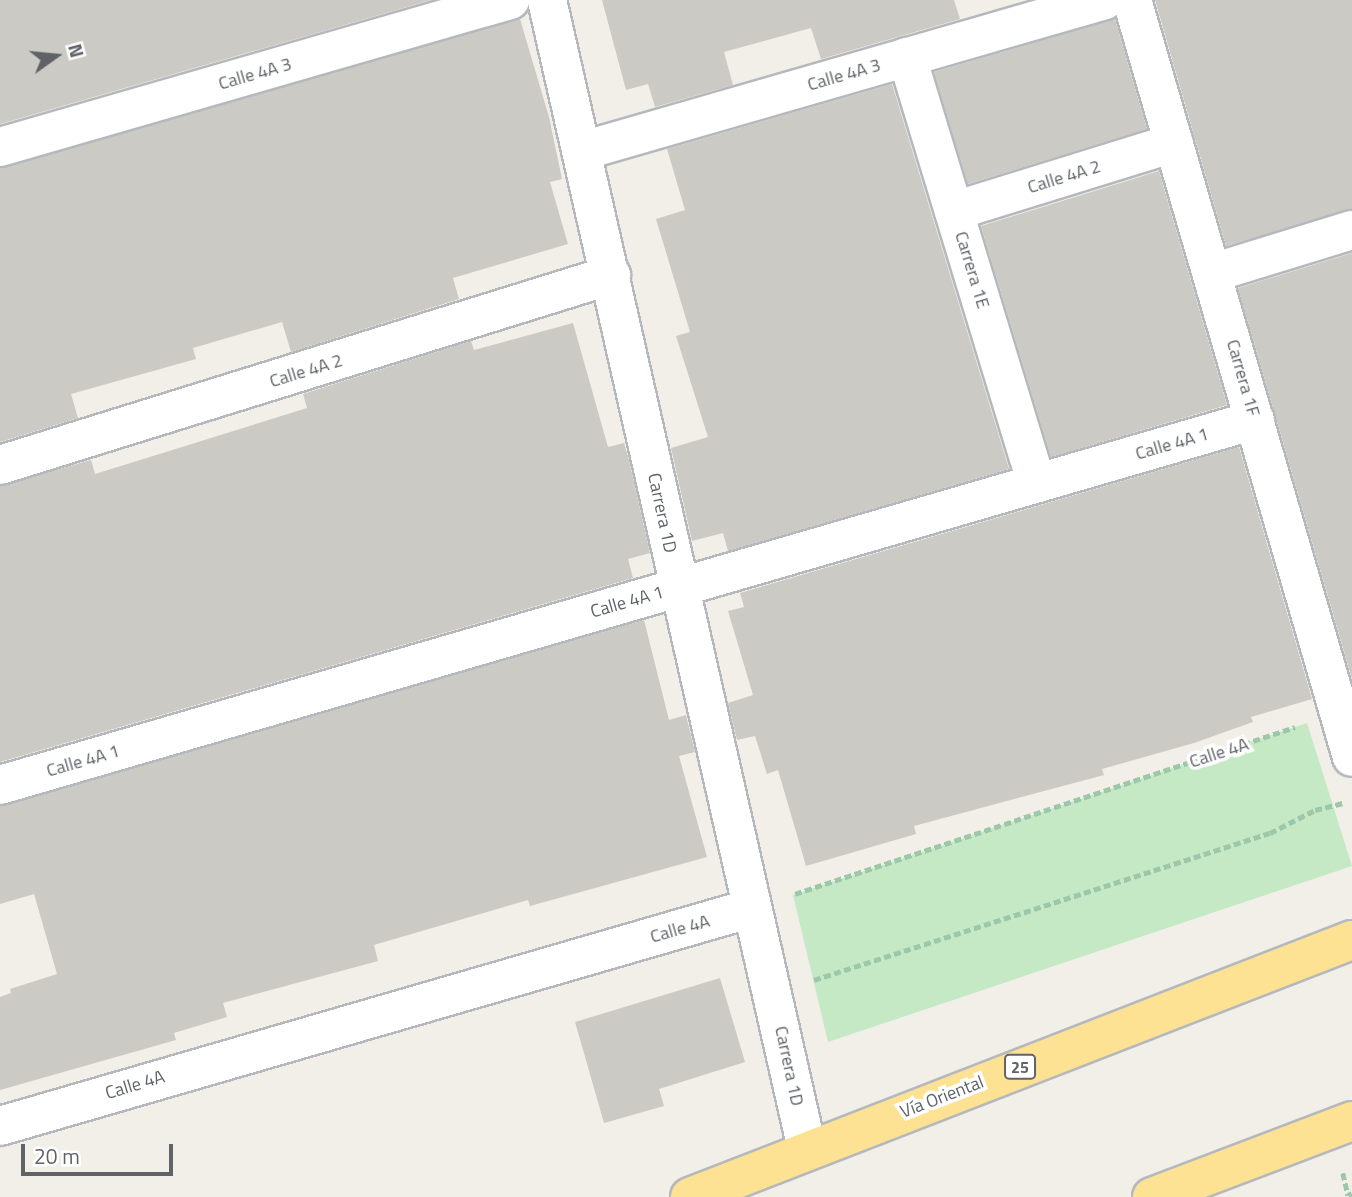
<!DOCTYPE html>
<meta charset="utf-8">
<style>
body{margin:0}
#map{position:relative;width:1352px;height:1197px;overflow:hidden;background:#f1efe8;font-family:"Titillium Web",sans-serif}
div>[style]{position:absolute}
.green>*{inset:0;background:#c5e8c5}
.building>*{inset:0;background:#cccac5}
.path>*{height:4.5px;margin-top:-2.25px;transform-origin:0;background:repeating-linear-gradient(90deg,#9cc7a9 0 7px,transparent 0 10.5px)}
.roads{filter:drop-shadow(2px 0 #b5b8bc) drop-shadow(-2px 0 #b5b8bc) drop-shadow(0 2px #b5b8bc) drop-shadow(0 -2px #b5b8bc)}
.street>*{height:38px;margin:-19px;padding:0 19px;transform-origin:19px;border-radius:19px;background:#fff}
.highway>*{height:38px;margin:-19px;padding:0 19px;transform-origin:19px;border-radius:19px;background:#fde293}
span{translate:-50% -50%;white-space:nowrap;text-align:center;line-height:1.15;-webkit-text-stroke:7px #fff;paint-order:stroke}
.shield-label span{padding:2px 5px;background:#fff;border:2px solid;border-radius:5px;-webkit-text-stroke-width:0}
.shield-label{font-size:16px;color:#5f6368;font-weight:700}
.street-label{font-size:18px;color:#5f6368}
.north{position:absolute;left:21px;top:21px;width:70px;height:70px;-webkit-text-stroke:5px #fff;paint-order:stroke;rotate:75deg;font-size:19px;font-weight:700;line-height:28px;text-align:center;color:#5f6368}
.north::after{content:'';display:block;margin:auto;width:24px;height:32px;background:#5f6368;clip-path:polygon(50% 0,100% 100%,50% 72%,0 100%)}
.scale{position:absolute;left:21px;top:1144px;width:152px;height:32px;box-sizing:border-box;border:4px solid #5f6368;border-top:0;padding-left:9px;font-size:21px;line-height:24px;white-space:nowrap;color:#5f6368;-webkit-text-stroke:5px #fff;paint-order:stroke}
</style>
<div id="map">
<div class="green">
<div style="clip-path:polygon(1307px 723px,1352px 866px,828px 1042px,793px 895px)"></div>
</div>
<div class="building">
<div style="clip-path:polygon(0 0,431px 0,0 124px)"></div>
<div style="clip-path:polygon(602px 0,954px 0,960px 19px,821px 59px,811px 28px,724px 52px,733px 85px,655px 107px,648px 84px,626px 90px)"></div>
<div style="clip-path:polygon(1155px 0,1352px 0,1352px 209px,1226px 246px)"></div>
<div style="clip-path:polygon(520px 19px,549px 117px,562px 179px,550px 182px,568px 244px,453px 278px,459px 299px,291px 352px,282px 322px,193px 348px,196px 359px,71px 394px,78px 418px,0 442px,0 168px)"></div>
<div style="clip-path:polygon(1115px 19px,1147px 129px,968px 184px,934px 72px)"></div>
<div style="clip-path:polygon(892px 84px,1009px 469px,728px 551px,723px 533px,692px 541px,671px 448px,708px 437px,676px 336px,690px 332px,656px 219px,685px 210px,667px 149px)"></div>
<div style="clip-path:polygon(1159px 171px,1227px 405px,1051px 457px,981px 226px)"></div>
<div style="clip-path:polygon(1352px 253px,1352px 679px,1238px 288px)"></div>
<div style="clip-path:polygon(573px 323px,608px 447px,624px 443px,629px 460px,650px 553px,628px 559px,633px 578px,0 762px,0 486px,91px 460px,95px 474px,307px 408px,303px 394px,471px 341px,474px 350px)"></div>
<div style="clip-path:polygon(1239px 447px,1312px 699px,1251px 717px,1253px 722px,1194px 743px,1102px 769px,1104px 775px,914px 826px,916px 834px,806px 866px,778px 770px,767px 774px,755px 736px,737px 740px,728px 703px,753px 695px,728px 611px,744px 607px,740px 593px)"></div>
<div style="clip-path:polygon(644px 620px,669px 720px,686px 715px,695px 752px,679px 756px,707px 857px,530px 906px,528px 900px,374px 945px,378px 961px,223px 1003px,227px 1017px,174px 1033px,176px 1040px,0 1090px,0 997px,11px 993px,10px 989px,57px 974px,34px 894px,0 904px,0 806px)"></div>
<div style="clip-path:polygon(720px 978px,745px 1062px,659px 1089px,664px 1106px,604px 1123px,575px 1022px)"></div>
</div>
<div class="path">
<div style="left:795px;top:894px;width:527px;rotate:-18.47deg"></div>
<div style="left:814px;top:980px;width:479px;rotate:-17.9deg"></div>
<div style="left:1270px;top:833px;width:51px;rotate:-27.1deg"></div>
<div style="left:1315px;top:810px;width:29px;rotate:-14deg"></div>
<div style="left:1343px;top:1173px;width:23px;rotate:77deg"></div>
<div style="left:1348px;top:1195px;width:4px;rotate:-27deg"></div>
</div>
<div class="roads">
<div class="street">
<div style="left:547px;top:0;width:1178px;rotate:77.25deg"></div>
<div style="left:1132px;top:0;width:788px;rotate:73.8deg"></div>
<div style="left:907px;top:57px;width:444px;rotate:73.1deg"></div>
<div style="left:0;top:147px;width:531px;rotate:-16.08deg"></div>
<div style="left:582px;top:151px;width:544px;rotate:-16.1deg"></div>
<div style="left:954px;top:211px;width:230px;rotate:-17.2deg"></div>
<div style="left:1212px;top:273px;width:146px;rotate:-17.1deg"></div>
<div style="left:0;top:465px;width:640px;rotate:-17.27deg"></div>
<div style="left:0;top:785px;width:1307px;rotate:-16.22deg"></div>
<div style="left:0;top:1126px;width:783px;rotate:-16.17deg"></div>
</div>
<div class="highway">
<div style="left:690px;top:1197px;width:710px;rotate:-21.22deg"></div>
<div style="left:1152px;top:1197px;width:214px;rotate:-20.8deg"></div>
</div>
</div>
<div class="shield-label">
<span style="left:1020px;top:1067px">25</span>
</div>
<div class="street-label">
<span style="left:255px;top:74px;rotate:-16deg">Calle 4A 3</span>
<span style="left:844px;top:75px;rotate:-16deg">Calle 4A 3</span>
<span style="left:1064px;top:177px;rotate:-17deg">Calle 4A 2</span>
<span style="left:972px;top:270px;rotate:73deg">Carrera 1E</span>
<span style="left:306px;top:371px;rotate:-17deg">Calle 4A 2</span>
<span style="left:1243px;top:378px;rotate:74deg">Carrera 1F</span>
<span style="left:1172px;top:444px;rotate:-16deg">Calle 4A 1</span>
<span style="left:662px;top:513px;rotate:78deg">Carrera 1D</span>
<span style="left:627px;top:602px;rotate:-16deg">Calle 4A 1</span>
<span style="left:1219px;top:753px;rotate:-18deg">Calle 4A</span>
<span style="left:83px;top:761px;rotate:-16deg">Calle 4A 1</span>
<span style="left:680px;top:929px;rotate:-16deg">Calle 4A</span>
<span style="left:789px;top:1066px;rotate:78deg">Carrera 1D</span>
<span style="left:135px;top:1085px;rotate:-17deg">Calle 4A</span>
<span style="left:942px;top:1097px;rotate:-21deg">Vía Oriental</span>
</div>
<div class="north">N</div>
<div class="scale">20 m</div>
</div>
